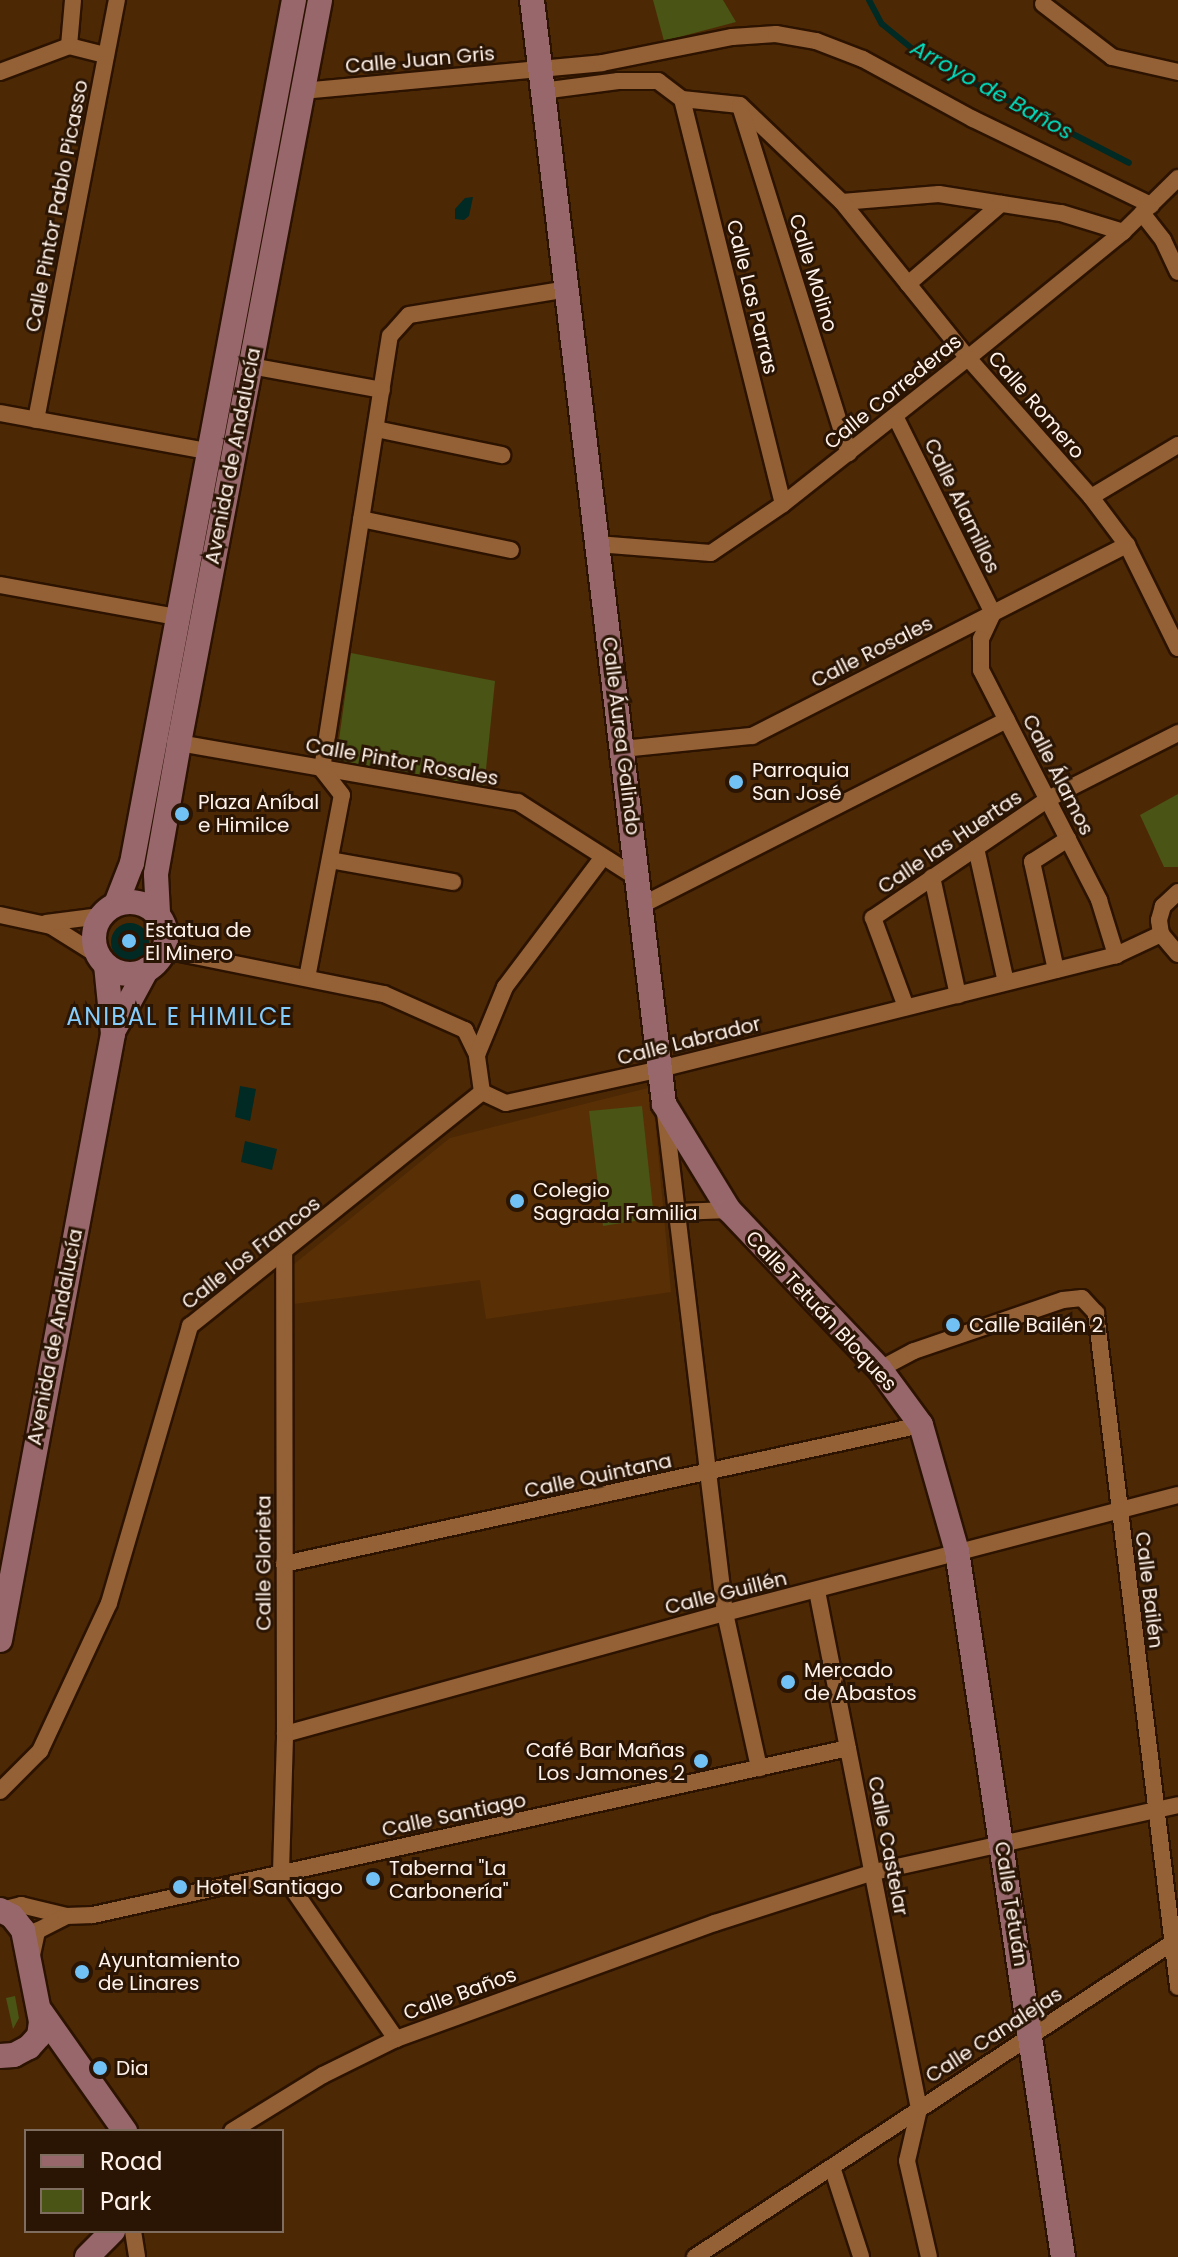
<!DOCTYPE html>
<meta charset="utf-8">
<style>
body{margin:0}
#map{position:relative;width:1178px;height:2257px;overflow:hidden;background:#4d2805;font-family:Poppins,sans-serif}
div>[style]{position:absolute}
.built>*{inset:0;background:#592f05}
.green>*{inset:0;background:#495415}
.water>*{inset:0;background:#002a23}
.round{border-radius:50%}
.stream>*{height:6px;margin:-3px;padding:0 3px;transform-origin:3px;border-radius:3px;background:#002a23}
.roads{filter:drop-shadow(2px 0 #2c1300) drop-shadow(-2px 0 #2c1300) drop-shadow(0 2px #2c1300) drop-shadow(0 -2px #2c1300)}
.street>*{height:16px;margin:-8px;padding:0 8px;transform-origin:8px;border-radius:8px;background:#946035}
.secondary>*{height:24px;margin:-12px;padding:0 12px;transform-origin:12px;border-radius:12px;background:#98676c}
.secondary>.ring{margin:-12px;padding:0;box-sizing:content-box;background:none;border:24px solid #98676c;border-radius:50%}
.dots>*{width:22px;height:22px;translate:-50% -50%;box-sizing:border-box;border:4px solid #2a1504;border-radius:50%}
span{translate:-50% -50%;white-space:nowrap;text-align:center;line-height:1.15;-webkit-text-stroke:6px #2a1504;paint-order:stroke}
.street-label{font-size:20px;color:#fff2ea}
.poi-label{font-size:20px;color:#fff2ea}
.left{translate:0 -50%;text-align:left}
.right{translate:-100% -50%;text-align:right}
.water-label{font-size:22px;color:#00e0c3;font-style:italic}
.quarter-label{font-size:24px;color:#84cdfd;letter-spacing:2px}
.legend{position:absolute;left:24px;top:2129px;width:260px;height:104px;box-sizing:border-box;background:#2a1504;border:2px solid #7f6d60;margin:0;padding:10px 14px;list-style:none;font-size:24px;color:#fff2ea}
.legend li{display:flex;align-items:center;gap:16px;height:40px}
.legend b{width:40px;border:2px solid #7f6d60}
</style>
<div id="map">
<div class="built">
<div style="clip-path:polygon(652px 1087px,671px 1292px,486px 1319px,480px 1280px,294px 1304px,293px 1265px,450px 1138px)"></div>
</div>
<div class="green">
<div style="clip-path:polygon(653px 0,723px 0,736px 22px,664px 41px)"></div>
<div style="clip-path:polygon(351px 653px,495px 681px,484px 789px,336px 761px)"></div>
<div style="clip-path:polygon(1178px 794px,1178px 867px,1164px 867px,1140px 815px)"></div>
<div style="clip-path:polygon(642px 1106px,654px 1218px,603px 1226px,589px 1111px)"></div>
<div style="clip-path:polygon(15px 1996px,19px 2018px,13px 2029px,6px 1998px)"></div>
</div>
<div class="water">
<div style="clip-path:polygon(473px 197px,469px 216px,464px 220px,455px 219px,455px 209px,465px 198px)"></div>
<div class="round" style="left:111px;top:923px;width:38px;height:38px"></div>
<div style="clip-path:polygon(240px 1086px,256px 1089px,250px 1121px,235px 1117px)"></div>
<div style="clip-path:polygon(245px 1141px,277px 1149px,272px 1170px,241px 1162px)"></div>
</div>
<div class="stream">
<div style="left:869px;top:0;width:27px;rotate:62deg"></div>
<div style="left:882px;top:24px;width:49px;rotate:39.2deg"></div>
<div style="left:920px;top:55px;width:235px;rotate:27.3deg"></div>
</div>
<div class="roads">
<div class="street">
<div style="left:73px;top:0;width:46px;rotate:95deg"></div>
<div style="left:69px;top:46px;width:38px;rotate:14deg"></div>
<div style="left:1043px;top:4px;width:87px;rotate:37.5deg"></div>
<div style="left:1112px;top:57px;width:68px;rotate:12.8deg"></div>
<div style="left:0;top:72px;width:74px;rotate:-20.6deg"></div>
<div style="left:302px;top:91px;width:301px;rotate:-5.3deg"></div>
<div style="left:602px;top:63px;width:133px;rotate:-11.3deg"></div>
<div style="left:732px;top:37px;width:44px;rotate:-3.9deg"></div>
<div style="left:776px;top:34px;width:41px;rotate:9.9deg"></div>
<div style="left:816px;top:41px;width:50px;rotate:21deg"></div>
<div style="left:863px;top:59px;width:125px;rotate:28.6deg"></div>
<div style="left:973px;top:119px;width:198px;rotate:25.8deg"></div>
<div style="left:542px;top:91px;width:77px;rotate:-7.5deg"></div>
<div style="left:618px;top:81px;width:40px"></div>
<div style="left:658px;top:81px;width:30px;rotate:37deg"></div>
<div style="left:682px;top:99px;width:58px;rotate:5.9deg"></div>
<div style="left:740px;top:105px;width:141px;rotate:43.6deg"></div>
<div style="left:842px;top:202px;width:97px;rotate:-4.7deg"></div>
<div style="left:939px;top:194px;width:123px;rotate:8.9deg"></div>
<div style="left:1061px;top:213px;width:65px;rotate:17deg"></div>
<div style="left:682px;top:99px;width:417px;rotate:76deg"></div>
<div style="left:740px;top:106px;width:364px;rotate:72.6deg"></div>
<div style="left:842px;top:202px;width:201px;rotate:51.1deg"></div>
<div style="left:968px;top:358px;width:186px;rotate:48.5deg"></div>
<div style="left:1091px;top:497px;width:60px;rotate:53.1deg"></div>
<div style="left:1127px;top:545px;width:115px;rotate:63.7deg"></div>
<div style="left:1142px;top:213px;width:34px;rotate:52deg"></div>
<div style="left:1163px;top:240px;width:35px;rotate:65deg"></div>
<div style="left:908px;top:284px;width:123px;rotate:-40.7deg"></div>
<div style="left:251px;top:366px;width:133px;rotate:10.4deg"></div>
<div style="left:0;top:413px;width:211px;rotate:10.4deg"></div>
<div style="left:895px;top:416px;width:220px;rotate:63.6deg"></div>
<div style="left:993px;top:613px;width:29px;rotate:115deg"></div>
<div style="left:981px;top:639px;width:31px;rotate:90deg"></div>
<div style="left:981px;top:670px;width:259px;rotate:62.8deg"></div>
<div style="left:1099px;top:900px;width:58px;rotate:72.8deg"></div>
<div style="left:36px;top:420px;width:428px;rotate:-79.1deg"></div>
<div style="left:376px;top:429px;width:129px;rotate:11.7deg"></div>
<div style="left:1091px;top:497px;width:101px;rotate:-30.9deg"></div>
<div style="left:361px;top:519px;width:153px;rotate:11.7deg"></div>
<div style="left:597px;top:544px;width:114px;rotate:4.5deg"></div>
<div style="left:711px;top:553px;width:87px;rotate:-34.2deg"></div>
<div style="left:783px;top:504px;width:236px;rotate:-38.3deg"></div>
<div style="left:968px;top:358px;width:200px;rotate:-39.1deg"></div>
<div style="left:1123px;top:232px;width:77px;rotate:-44.5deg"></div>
<div style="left:0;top:585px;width:179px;rotate:10.3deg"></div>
<div style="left:179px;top:743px;width:344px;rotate:9.9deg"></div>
<div style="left:518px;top:802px;width:143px;rotate:32.5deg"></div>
<div style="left:623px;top:749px;width:130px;rotate:-5.8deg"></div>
<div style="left:752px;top:736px;width:421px;rotate:-27deg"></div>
<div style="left:976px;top:848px;width:137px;rotate:77.4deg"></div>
<div style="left:330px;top:860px;width:125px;rotate:10.1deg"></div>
<div style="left:932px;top:877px;width:121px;rotate:77.6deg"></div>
<div style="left:1178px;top:892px;width:21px;rotate:137deg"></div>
<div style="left:1163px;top:906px;width:15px;rotate:106deg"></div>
<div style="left:1159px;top:920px;width:14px;rotate:82deg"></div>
<div style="left:1161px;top:934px;width:26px;rotate:50deg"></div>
<div style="left:642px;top:905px;width:409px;rotate:-26.9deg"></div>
<div style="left:0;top:915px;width:52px;rotate:12.2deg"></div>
<div style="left:51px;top:926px;width:57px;rotate:32deg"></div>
<div style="left:46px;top:923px;width:55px;rotate:-7.3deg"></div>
<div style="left:165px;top:950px;width:223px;rotate:11.4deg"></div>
<div style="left:384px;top:994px;width:89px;rotate:24deg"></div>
<div style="left:465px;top:1030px;width:28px;rotate:64deg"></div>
<div style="left:1056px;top:970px;width:111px;rotate:-102.5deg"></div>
<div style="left:1032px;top:862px;width:43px;rotate:-32.6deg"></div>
<div style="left:307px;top:978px;width:186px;rotate:-79.2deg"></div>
<div style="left:342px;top:795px;width:33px;rotate:-128deg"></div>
<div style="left:322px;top:769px;width:438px;rotate:-81.1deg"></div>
<div style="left:390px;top:336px;width:28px;rotate:-48deg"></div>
<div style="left:409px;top:315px;width:161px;rotate:-9.3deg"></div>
<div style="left:906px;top:1007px;width:95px;rotate:-110.3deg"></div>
<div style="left:873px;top:918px;width:212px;rotate:-34.2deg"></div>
<div style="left:1048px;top:799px;width:146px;rotate:-26.9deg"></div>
<div style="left:482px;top:1092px;width:26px;rotate:25deg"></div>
<div style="left:506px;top:1103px;width:158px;rotate:-12.4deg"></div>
<div style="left:660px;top:1069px;width:470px;rotate:-14deg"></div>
<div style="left:1116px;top:955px;width:50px;rotate:-25deg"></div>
<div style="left:482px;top:1092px;width:37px;rotate:-98deg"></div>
<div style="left:477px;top:1055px;width:74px;rotate:-67.6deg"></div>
<div style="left:505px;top:987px;width:163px;rotate:-53deg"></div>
<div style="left:665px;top:1113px;width:504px;rotate:83.16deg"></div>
<div style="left:725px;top:1613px;width:159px;rotate:77.6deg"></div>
<div style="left:678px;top:1212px;width:51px;rotate:-2.2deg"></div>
<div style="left:880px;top:1369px;width:38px;rotate:-28deg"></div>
<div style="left:914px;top:1351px;width:157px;rotate:-18.9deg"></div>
<div style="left:1063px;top:1300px;width:19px;rotate:-6deg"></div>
<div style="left:1082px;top:1298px;width:21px;rotate:47deg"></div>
<div style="left:1096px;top:1313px;width:679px;rotate:83.06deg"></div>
<div style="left:284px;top:1564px;width:652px;rotate:-12.31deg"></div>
<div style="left:817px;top:1591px;width:528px;rotate:78.86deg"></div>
<div style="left:919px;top:2109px;width:53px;rotate:103deg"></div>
<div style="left:907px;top:2161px;width:98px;rotate:77.1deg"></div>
<div style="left:285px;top:1734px;width:456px;rotate:-15.4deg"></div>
<div style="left:725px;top:1613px;width:468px;rotate:-14.6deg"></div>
<div style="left:0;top:1791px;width:57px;rotate:-45deg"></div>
<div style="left:40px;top:1751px;width:163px;rotate:-65deg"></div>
<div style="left:109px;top:1603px;width:289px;rotate:-73.7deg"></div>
<div style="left:190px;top:1326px;width:374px;rotate:-38.7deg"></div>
<div style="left:281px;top:1872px;width:138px;rotate:-88.3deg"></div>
<div style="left:285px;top:1734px;width:480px;rotate:-90.1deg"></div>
<div style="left:281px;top:1872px;width:203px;rotate:55.4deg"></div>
<div style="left:1px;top:1910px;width:21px;rotate:-14deg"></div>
<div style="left:21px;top:1905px;width:46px;rotate:13.7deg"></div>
<div style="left:32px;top:1955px;width:25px;rotate:-78deg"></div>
<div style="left:37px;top:1931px;width:33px;rotate:-27deg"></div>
<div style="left:66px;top:1916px;width:27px;rotate:-2deg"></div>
<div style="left:93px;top:1915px;width:773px;rotate:-12.47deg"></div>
<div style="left:232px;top:2131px;width:107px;rotate:-31.6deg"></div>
<div style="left:323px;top:2075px;width:81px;rotate:-26.3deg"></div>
<div style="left:396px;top:2039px;width:339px;rotate:-20deg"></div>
<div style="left:715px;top:1923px;width:167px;rotate:-17.8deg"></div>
<div style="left:874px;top:1872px;width:311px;rotate:-12.4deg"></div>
<div style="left:832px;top:2167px;width:94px;rotate:72deg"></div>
<div style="left:133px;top:2231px;width:26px;rotate:81deg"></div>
<div style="left:695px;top:2257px;width:578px;rotate:-33.36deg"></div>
</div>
<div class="secondary">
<div style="left:532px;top:0;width:1112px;rotate:83.18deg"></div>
<div style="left:664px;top:1104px;width:124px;rotate:58.5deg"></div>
<div style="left:729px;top:1210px;width:219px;rotate:46.5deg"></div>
<div style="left:880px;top:1369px;width:69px;rotate:53.8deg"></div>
<div style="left:921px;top:1425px;width:131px;rotate:74.1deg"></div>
<div style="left:957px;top:1551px;width:714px;rotate:81.46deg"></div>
<div class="ring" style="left:94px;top:902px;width:48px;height:48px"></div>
<div style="left:116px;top:904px;width:44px;rotate:-68.7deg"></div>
<div style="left:132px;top:863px;width:878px;rotate:-79.37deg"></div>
<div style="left:158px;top:913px;width:39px;rotate:-93deg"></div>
<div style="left:156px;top:874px;width:133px;rotate:-80deg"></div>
<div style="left:179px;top:743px;width:756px;rotate:-79.25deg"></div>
<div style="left:115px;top:1028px;width:67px;rotate:-61.5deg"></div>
<div style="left:0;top:1640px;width:616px;rotate:-79.44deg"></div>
<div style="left:113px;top:1034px;width:69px;rotate:-95.8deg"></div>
<div style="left:0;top:1910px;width:13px;rotate:27deg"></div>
<div style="left:12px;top:1916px;width:18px;rotate:52deg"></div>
<div style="left:23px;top:1930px;width:94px;rotate:78.9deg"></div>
<div style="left:41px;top:2022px;width:14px;rotate:98deg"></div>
<div style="left:39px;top:2036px;width:15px;rotate:132deg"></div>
<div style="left:29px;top:2047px;width:17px;rotate:152deg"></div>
<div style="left:14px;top:2055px;width:14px;rotate:176deg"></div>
<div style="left:41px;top:2012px;width:146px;rotate:54.8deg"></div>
<div style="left:87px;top:2257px;width:37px;rotate:-45deg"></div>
</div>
</div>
<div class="dots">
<div style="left:736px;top:782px;background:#71c1f5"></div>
<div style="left:182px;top:814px;background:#71c1f5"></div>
<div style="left:129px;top:941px;background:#71c1f5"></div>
<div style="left:517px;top:1201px;background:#71c1f5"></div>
<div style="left:953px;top:1325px;background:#71c1f5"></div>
<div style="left:788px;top:1682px;background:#71c1f5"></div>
<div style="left:701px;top:1761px;background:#71c1f5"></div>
<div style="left:373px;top:1879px;background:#71c1f5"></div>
<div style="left:180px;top:1887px;background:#71c1f5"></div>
<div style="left:82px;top:1972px;background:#71c1f5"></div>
<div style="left:100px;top:2068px;background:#71c1f5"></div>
</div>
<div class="street-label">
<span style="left:420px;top:60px;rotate:-5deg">Calle Juan Gris</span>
<span style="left:57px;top:206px;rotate:-79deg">Calle Pintor Pablo Picasso</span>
<span style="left:813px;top:273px;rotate:73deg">Calle Molino</span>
<span style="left:752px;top:297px;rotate:76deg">Calle Las Parras</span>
<span style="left:893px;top:392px;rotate:-39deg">Calle Correderas</span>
<span style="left:1036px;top:405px;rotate:49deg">Calle Romero</span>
<span style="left:233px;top:456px;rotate:-79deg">Avenida de Andalucía</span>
<span style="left:962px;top:506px;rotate:64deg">Calle Alamillos</span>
<span style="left:872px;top:652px;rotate:-27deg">Calle Rosales</span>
<span style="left:621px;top:736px;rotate:83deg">Calle Áurea Galindo</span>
<span style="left:402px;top:762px;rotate:10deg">Calle Pintor Rosales</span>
<span style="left:1058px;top:775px;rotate:63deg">Calle Álamos</span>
<span style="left:950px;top:842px;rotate:-34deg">Calle las Huertas</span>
<span style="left:689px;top:1041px;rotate:-14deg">Calle Labrador</span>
<span style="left:251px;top:1253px;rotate:-38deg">Calle los Francos</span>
<span style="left:821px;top:1311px;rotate:47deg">Calle Tetuán Bloques</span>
<span style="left:55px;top:1337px;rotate:-79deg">Avenida de Andalucía</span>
<span style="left:598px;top:1476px;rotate:-12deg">Calle Quintana</span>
<span style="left:264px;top:1563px;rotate:-90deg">Calle Glorieta</span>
<span style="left:1149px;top:1590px;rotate:83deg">Calle Bailén</span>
<span style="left:726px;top:1593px;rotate:-14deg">Calle Guillén</span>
<span style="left:454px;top:1815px;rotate:-12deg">Calle Santiago</span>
<span style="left:888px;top:1846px;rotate:79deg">Calle Castelar</span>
<span style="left:1011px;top:1904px;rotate:81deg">Calle Tetuán</span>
<span style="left:460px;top:1994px;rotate:-20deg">Calle Baños</span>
<span style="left:994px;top:2035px;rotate:-33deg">Calle Canalejas</span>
</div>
<div class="poi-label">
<span class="left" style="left:752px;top:782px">Parroquia<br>San José</span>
<span class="left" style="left:198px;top:814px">Plaza Aníbal<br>e Himilce</span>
<span class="left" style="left:145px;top:942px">Estatua de<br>El Minero</span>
<span class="left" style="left:533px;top:1202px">Colegio<br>Sagrada Familia</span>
<span class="left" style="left:969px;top:1325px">Calle Bailén 2</span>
<span class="left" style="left:804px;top:1682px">Mercado<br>de Abastos</span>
<span class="right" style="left:685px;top:1762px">Café Bar Mañas<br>Los Jamones 2</span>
<span class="left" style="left:389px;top:1880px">Taberna "La<br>Carbonería"</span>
<span class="left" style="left:196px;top:1887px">Hotel Santiago</span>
<span class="left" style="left:98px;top:1972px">Ayuntamiento<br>de Linares</span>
<span class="left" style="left:116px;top:2068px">Dia</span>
</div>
<div class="water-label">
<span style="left:992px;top:90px;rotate:29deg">Arroyo de Baños</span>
</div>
<div class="quarter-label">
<span style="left:180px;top:1017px">ANIBAL E HIMILCE</span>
</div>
<ul class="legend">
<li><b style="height:10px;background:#98676c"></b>Road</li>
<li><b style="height:22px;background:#495415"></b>Park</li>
</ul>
</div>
